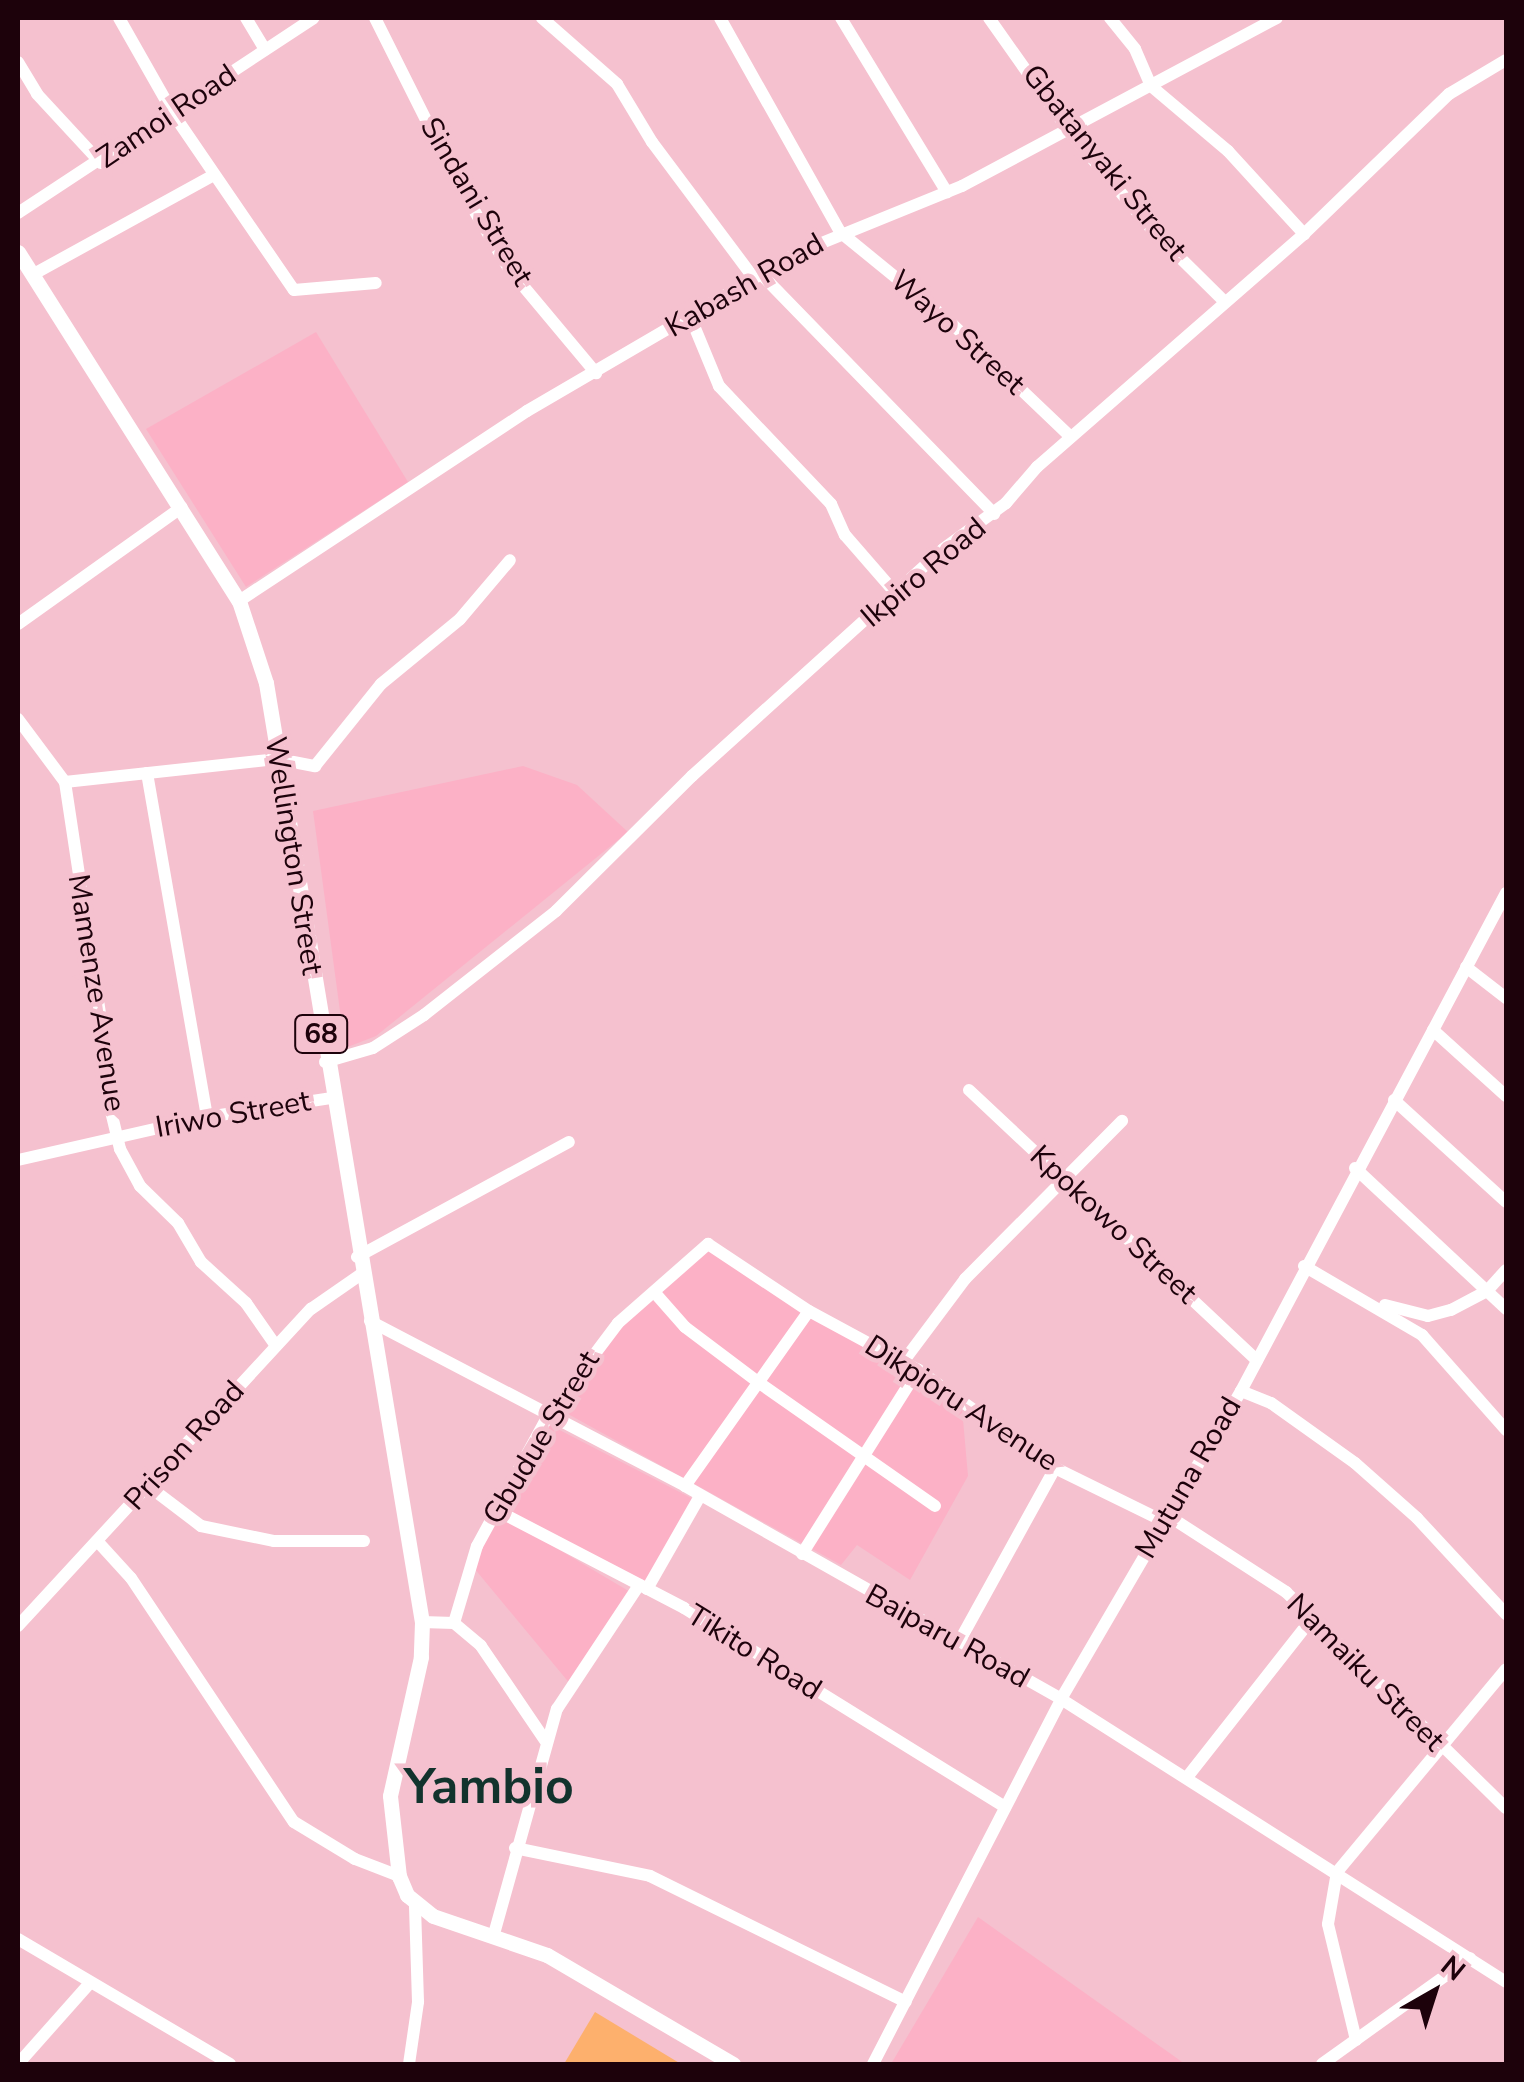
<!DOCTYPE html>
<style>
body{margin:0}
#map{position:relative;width:1524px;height:2082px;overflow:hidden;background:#f5c1cf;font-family:"Nunito Sans",sans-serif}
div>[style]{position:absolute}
.built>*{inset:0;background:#fcb1c6}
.green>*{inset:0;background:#fdb06d}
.minor>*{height:12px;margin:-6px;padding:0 6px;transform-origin:6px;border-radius:6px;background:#fff}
.major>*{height:15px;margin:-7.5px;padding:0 7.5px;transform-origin:7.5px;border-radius:7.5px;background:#fff}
span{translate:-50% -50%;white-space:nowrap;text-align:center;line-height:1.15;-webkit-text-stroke:9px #f5c1cf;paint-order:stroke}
.shield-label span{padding:2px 8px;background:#f5c1cf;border:2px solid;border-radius:8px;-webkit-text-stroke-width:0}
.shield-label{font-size:28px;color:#1d020b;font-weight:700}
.street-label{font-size:30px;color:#1d020b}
.town-label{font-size:50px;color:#12332d;font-weight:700}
.frame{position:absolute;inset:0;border:20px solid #1d020b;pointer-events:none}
.north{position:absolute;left:1384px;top:1942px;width:100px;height:100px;-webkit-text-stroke:8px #f5c1cf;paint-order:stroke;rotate:39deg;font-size:28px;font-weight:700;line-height:40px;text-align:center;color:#1d020b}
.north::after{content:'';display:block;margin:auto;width:35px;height:45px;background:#1d020b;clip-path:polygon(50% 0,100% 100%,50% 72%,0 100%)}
</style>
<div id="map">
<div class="built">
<div style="clip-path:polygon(316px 332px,408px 482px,246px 587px,146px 429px)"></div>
<div style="clip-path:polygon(523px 766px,577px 785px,628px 832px,376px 1036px,345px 1048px,313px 811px)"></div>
<div style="clip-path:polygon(706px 1240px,962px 1408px,968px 1476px,910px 1580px,857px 1545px,841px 1565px,559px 1409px,624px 1321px)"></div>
<div style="clip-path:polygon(548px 1424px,695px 1500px,647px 1586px,506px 1509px)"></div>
<div style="clip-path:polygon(497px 1513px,632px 1593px,571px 1685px,474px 1568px)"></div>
<div style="clip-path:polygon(978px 1917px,1185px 2064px,891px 2064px)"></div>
</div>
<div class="green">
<div style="clip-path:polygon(595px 2012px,681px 2064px,564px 2064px)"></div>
</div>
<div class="minor">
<div style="left:119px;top:18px;width:112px;rotate:60.4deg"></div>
<div style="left:174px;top:115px;width:212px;rotate:55.6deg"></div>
<div style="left:294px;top:290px;width:82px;rotate:-4.9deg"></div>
<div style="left:246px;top:18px;width:37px;rotate:59deg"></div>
<div style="left:375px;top:18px;width:181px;rotate:63.4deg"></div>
<div style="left:456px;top:180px;width:104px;rotate:59.2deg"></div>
<div style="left:509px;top:269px;width:136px;rotate:50.1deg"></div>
<div style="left:542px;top:18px;width:100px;rotate:41.3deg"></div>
<div style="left:617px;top:84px;width:68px;rotate:58.9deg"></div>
<div style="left:652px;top:142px;width:169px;rotate:53.2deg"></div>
<div style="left:720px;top:18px;width:245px;rotate:60.7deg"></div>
<div style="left:840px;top:232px;width:141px;rotate:39.2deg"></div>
<div style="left:949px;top:321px;width:168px;rotate:43.6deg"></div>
<div style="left:841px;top:18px;width:204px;rotate:58.7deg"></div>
<div style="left:989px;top:18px;width:137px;rotate:54.8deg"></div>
<div style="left:1068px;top:130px;width:132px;rotate:49.9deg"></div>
<div style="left:1153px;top:231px;width:101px;rotate:44.6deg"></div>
<div style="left:1110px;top:18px;width:40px;rotate:51deg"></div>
<div style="left:1135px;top:49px;width:40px;rotate:66.6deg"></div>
<div style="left:1151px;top:86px;width:101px;rotate:40.2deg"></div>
<div style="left:1228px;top:151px;width:113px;rotate:47.5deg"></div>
<div style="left:18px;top:62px;width:37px;rotate:59deg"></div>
<div style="left:37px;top:94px;width:94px;rotate:47.2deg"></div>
<div style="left:18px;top:213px;width:354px;rotate:-33.4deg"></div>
<div style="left:760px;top:273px;width:336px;rotate:45.8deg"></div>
<div style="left:32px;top:275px;width:208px;rotate:-28.8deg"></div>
<div style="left:690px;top:316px;width:76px;rotate:67.5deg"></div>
<div style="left:719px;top:386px;width:163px;rotate:46.5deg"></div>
<div style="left:831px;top:504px;width:34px;rotate:66deg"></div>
<div style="left:845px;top:535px;width:81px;rotate:49deg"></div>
<div style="left:239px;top:601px;width:345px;rotate:-33.4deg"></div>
<div style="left:527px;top:411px;width:313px;rotate:-30.3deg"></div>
<div style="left:797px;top:253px;width:178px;rotate:-22.1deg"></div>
<div style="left:962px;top:186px;width:357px;rotate:-28.1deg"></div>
<div style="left:18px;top:624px;width:201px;rotate:-35.5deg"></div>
<div style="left:18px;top:719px;width:79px;rotate:53.3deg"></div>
<div style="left:65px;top:782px;width:262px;rotate:81.4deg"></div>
<div style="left:104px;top:1041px;width:37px;rotate:92deg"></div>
<div style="left:103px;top:1078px;width:73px;rotate:76.5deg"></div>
<div style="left:120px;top:1149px;width:42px;rotate:61.6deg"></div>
<div style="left:140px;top:1186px;width:53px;rotate:44.2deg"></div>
<div style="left:178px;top:1223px;width:45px;rotate:59.5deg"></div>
<div style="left:201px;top:1262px;width:61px;rotate:42.3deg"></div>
<div style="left:246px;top:1303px;width:52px;rotate:55.1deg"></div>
<div style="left:147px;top:773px;width:349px;rotate:80.1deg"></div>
<div style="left:65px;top:782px;width:214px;rotate:-6.2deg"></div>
<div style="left:278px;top:759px;width:38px;rotate:11deg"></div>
<div style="left:315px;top:766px;width:105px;rotate:-51.2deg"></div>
<div style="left:381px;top:684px;width:102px;rotate:-39.4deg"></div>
<div style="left:460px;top:619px;width:77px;rotate:-49.7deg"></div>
<div style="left:1466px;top:967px;width:51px;rotate:37.8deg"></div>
<div style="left:1433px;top:1030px;width:98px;rotate:42.1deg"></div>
<div style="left:325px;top:1062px;width:50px;rotate:-16.3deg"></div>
<div style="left:373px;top:1048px;width:61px;rotate:-32.9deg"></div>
<div style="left:424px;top:1015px;width:168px;rotate:-38.2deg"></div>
<div style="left:556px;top:911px;width:192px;rotate:-44.8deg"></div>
<div style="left:692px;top:776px;width:338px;rotate:-42.1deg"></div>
<div style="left:943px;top:549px;width:78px;rotate:-36.1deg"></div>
<div style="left:1006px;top:503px;width:48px;rotate:-49.3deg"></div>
<div style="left:1037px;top:467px;width:354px;rotate:-41.1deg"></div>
<div style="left:1304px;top:234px;width:202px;rotate:-44deg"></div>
<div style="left:1449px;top:94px;width:66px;rotate:-30.8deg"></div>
<div style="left:969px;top:1090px;width:395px;rotate:43.2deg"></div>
<div style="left:1394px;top:1100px;width:151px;rotate:42.3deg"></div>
<div style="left:18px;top:1160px;width:194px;rotate:-12.8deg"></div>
<div style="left:207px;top:1117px;width:125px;rotate:-8.7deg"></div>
<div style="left:1355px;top:1168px;width:207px;rotate:43deg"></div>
<div style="left:357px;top:1257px;width:241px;rotate:-28.5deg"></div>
<div style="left:1304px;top:1266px;width:137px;rotate:30.3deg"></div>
<div style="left:1422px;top:1335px;width:127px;rotate:48.5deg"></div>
<div style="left:655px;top:1293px;width:45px;rotate:48.6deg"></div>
<div style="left:685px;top:1327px;width:91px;rotate:37deg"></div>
<div style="left:758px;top:1382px;width:216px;rotate:35deg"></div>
<div style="left:1385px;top:1305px;width:44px;rotate:14.3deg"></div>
<div style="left:1428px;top:1316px;width:24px;rotate:-15deg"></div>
<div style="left:1451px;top:1310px;width:41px;rotate:-27.8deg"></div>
<div style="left:1487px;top:1291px;width:28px;rotate:-48deg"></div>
<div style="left:370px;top:1321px;width:356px;rotate:27.6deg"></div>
<div style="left:685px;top:1486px;width:432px;rotate:29.5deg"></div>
<div style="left:1061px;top:1699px;width:527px;rotate:32.45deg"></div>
<div style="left:903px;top:1362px;width:104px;rotate:-53.2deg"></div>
<div style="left:965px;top:1279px;width:223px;rotate:-45.2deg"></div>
<div style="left:1241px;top:1391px;width:32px;rotate:22deg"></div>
<div style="left:1271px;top:1403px;width:103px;rotate:35.5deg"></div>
<div style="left:1355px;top:1463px;width:83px;rotate:41.6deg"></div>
<div style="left:1417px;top:1518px;width:131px;rotate:47.2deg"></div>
<div style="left:147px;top:1485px;width:68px;rotate:37.2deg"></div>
<div style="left:201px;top:1526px;width:75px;rotate:11.6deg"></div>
<div style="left:274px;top:1541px;width:90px"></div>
<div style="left:685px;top:1486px;width:214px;rotate:-54.7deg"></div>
<div style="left:496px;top:1510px;width:212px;rotate:27.5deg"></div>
<div style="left:684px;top:1608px;width:378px;rotate:31.8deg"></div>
<div style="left:1167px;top:1515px;width:142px;rotate:32.9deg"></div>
<div style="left:1286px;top:1592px;width:308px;rotate:44.5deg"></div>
<div style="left:99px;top:1543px;width:47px;rotate:47.6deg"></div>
<div style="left:131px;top:1578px;width:293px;rotate:56.3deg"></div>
<div style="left:294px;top:1822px;width:71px;rotate:31.2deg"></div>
<div style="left:355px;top:1859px;width:47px;rotate:21.1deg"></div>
<div style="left:802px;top:1554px;width:218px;rotate:-57.8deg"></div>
<div style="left:647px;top:1589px;width:107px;rotate:-60.3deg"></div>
<div style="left:422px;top:1622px;width:32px;rotate:2deg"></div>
<div style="left:454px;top:1623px;width:35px;rotate:40deg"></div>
<div style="left:481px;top:1646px;width:114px;rotate:55.8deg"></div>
<div style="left:454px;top:1623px;width:80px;rotate:-73.4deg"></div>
<div style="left:477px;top:1546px;width:148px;rotate:-61.4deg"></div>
<div style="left:548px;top:1416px;width:116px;rotate:-53deg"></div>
<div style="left:618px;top:1323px;width:120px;rotate:-41.3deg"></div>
<div style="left:708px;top:1244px;width:121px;rotate:33.6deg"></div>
<div style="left:809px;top:1311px;width:124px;rotate:28.4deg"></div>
<div style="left:918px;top:1370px;width:168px;rotate:35.6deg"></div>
<div style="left:1055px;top:1468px;width:120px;rotate:26.1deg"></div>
<div style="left:18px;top:1626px;width:432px;rotate:-47.3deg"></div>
<div style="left:311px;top:1309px;width:60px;rotate:-34.8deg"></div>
<div style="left:959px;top:1642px;width:199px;rotate:-61.1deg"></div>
<div style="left:1188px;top:1776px;width:202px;rotate:-51.8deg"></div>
<div style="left:515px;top:1848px;width:138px;rotate:11.7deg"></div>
<div style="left:650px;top:1876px;width:285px;rotate:26.2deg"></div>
<div style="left:494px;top:1934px;width:234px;rotate:-74.4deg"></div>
<div style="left:557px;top:1709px;width:149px;rotate:-56.5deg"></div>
<div style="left:18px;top:1939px;width:246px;rotate:30.5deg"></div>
<div style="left:1356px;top:2040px;width:119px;rotate:-103.6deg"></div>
<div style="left:1328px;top:1924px;width:53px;rotate:-80.2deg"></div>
<div style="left:1337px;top:1872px;width:264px;rotate:-50.2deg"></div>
<div style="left:18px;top:2064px;width:107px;rotate:-48.4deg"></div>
<div style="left:409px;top:2064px;width:63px;rotate:-81.7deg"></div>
<div style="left:418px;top:2002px;width:98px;rotate:-91.8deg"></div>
<div style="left:873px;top:2064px;width:411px;rotate:-62.7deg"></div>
<div style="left:1061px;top:1699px;width:357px;rotate:-59.7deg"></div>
<div style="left:1241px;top:1391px;width:564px;rotate:-61.98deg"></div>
<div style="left:1322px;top:2064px;width:182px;rotate:-35.6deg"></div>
</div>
<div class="major">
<div style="left:18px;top:252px;width:413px;rotate:57.7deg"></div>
<div style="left:239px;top:601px;width:86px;rotate:71.8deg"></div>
<div style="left:266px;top:683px;width:952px;rotate:80.57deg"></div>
<div style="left:422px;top:1622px;width:35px;rotate:92deg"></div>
<div style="left:421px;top:1657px;width:142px;rotate:102.6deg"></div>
<div style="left:390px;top:1796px;width:81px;rotate:83.6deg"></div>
<div style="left:399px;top:1876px;width:21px;rotate:67deg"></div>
<div style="left:407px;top:1895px;width:33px;rotate:39deg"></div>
<div style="left:433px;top:1916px;width:120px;rotate:18.9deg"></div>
<div style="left:547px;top:1955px;width:216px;rotate:30.4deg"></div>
</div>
<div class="shield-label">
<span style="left:321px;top:1034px">68</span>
</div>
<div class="street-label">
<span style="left:167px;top:117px;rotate:-34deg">Zamoi Road</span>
<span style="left:1104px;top:163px;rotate:51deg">Gbatanyaki Street</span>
<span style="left:476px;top:202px;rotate:59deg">Sindani Street</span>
<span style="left:745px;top:286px;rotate:-30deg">Kabash Road</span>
<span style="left:957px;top:333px;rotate:42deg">Wayo Street</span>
<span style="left:924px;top:573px;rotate:-40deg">Ikpiro Road</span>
<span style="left:293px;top:856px;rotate:81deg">Wellington Street</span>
<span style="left:96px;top:993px;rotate:81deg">Mamenze Avenue</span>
<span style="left:233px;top:1115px;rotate:-10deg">Iriwo Street</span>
<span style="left:1113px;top:1225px;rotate:43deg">Kpokowo Street</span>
<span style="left:961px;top:1404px;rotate:33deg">Dikpioru Avenue</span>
<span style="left:542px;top:1438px;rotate:-59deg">Gbudue Street</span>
<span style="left:185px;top:1446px;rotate:-48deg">Prison Road</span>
<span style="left:1189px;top:1478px;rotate:-60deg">Mutuna Road</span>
<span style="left:947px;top:1637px;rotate:29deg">Baiparu Road</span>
<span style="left:754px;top:1653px;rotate:32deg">Tikito Road</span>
<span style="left:1365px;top:1673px;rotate:45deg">Namaiku Street</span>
</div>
<div class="town-label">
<span style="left:489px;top:1787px">Yambio</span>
</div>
<div class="frame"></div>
<div class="north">N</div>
</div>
